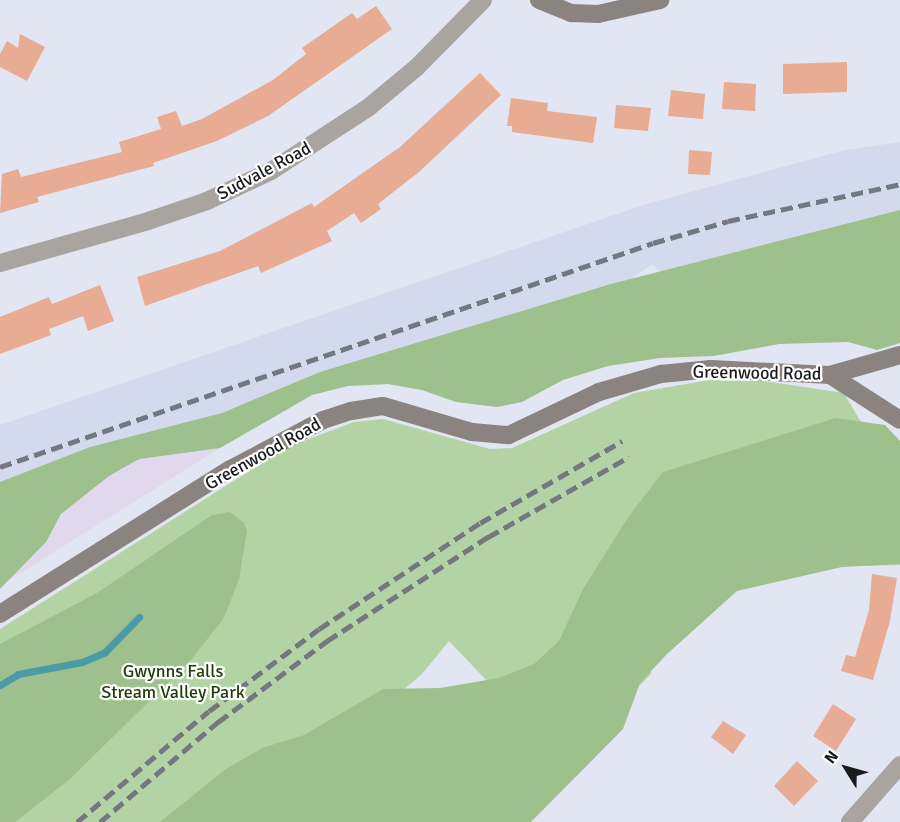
<!DOCTYPE html>
<style>
body{margin:0}
#map{position:relative;width:900px;height:822px;overflow:hidden;background:#e2e6f2;font-family:Signika,sans-serif}
div>[style]{position:absolute}
.built>*{inset:0;background:#d4daed}
.industrial>*{inset:0;background:#e1d8ed}
.green>*{inset:0;background:#b3d3a4}
.forest>*{inset:0;background:#9dc08d}
.stream>*{height:7px;margin:-3.5px;padding:0 3.5px;transform-origin:3.5px;border-radius:3.5px;background:#4b9aa7}
.building>*{inset:0;background:#e8ab93}
.street>*{height:18px;margin:-9px;padding:0 9px;transform-origin:9px;border-radius:9px;background:#a9a4a0}
.secondary>*{height:18px;margin:-9px;padding:0 9px;transform-origin:9px;border-radius:9px;background:#8b837f}
.rail>*{height:4.5px;margin-top:-2.25px;transform-origin:0;background:repeating-linear-gradient(90deg,#74777f 0 12px,transparent 0 18px)}
span{translate:-50% -50%;white-space:nowrap;text-align:center;line-height:1.15;-webkit-text-stroke:4.5px #fff;paint-order:stroke}
.street-label{font-size:18px;color:#191b1f}
.park-label{font-size:18px;color:#1d3d06}
.north{position:absolute;left:816px;top:738px;width:60px;height:60px;-webkit-text-stroke:4px #fff;paint-order:stroke;rotate:307deg;font-size:16px;font-weight:700;line-height:24px;text-align:center;color:#191b1f}
.north::after{content:'';display:block;margin:auto;width:21px;height:27px;background:#191b1f;clip-path:polygon(50% 0,100% 100%,50% 72%,0 100%)}
</style>
<div id="map">
<div class="built">
<div style="clip-path:polygon(900px 142px,900px 232px,679px 287px,652px 264px,456px 402px,422px 390px,388px 384px,348px 386px,312px 395px,220px 448px,230px 430px,0 509px,0 425px,646px 204px,845px 150px)"></div>
</div>
<div class="industrial">
<div style="clip-path:polygon(231px 429px,220px 448px,0 586px,0 509px)"></div>
</div>
<div class="green">
<div style="clip-path:polygon(709px 380px,764px 381px,844px 393px,900px 489px,900px 565px,817px 567px,652px 538px,651px 674px,564px 762px,449px 641px,422px 674px,389px 702px,221px 822px,0 822px,0 629px,235px 480px,293px 445px,354px 422px,383px 419px,490px 449px,512px 448px,634px 393px)"></div>
</div>
<div class="forest">
<div style="clip-path:polygon(900px 210px,900px 343px,877px 350px,848px 342px,779px 344px,714px 356px,660px 358px,608px 366px,563px 380px,522px 402px,497px 407px,456px 402px,422px 390px,388px 384px,348px 386px,312px 395px,220px 448px,139px 459px,109px 476px,61px 514px,46px 542px,0 589px,0 482px,90px 447px,222px 413px,320px 372px,611px 284px)"></div>
<div style="clip-path:polygon(836px 418px,885px 425px,900px 441px,900px 564px,842px 567px,737px 591px,666px 655px,640px 683px,623px 729px,531px 822px,160px 822px,226px 769px,262px 748px,304px 735px,383px 689px,440px 688px,499px 678px,534px 664px,559px 641px,583px 589px,629px 516px,663px 472px)"></div>
<div style="clip-path:polygon(230px 512px,244px 523px,247px 531px,239px 579px,224px 618px,190px 661px,70px 779px,15px 822px,0 822px,0 644px,97px 593px,212px 515px)"></div>
</div>
<div class="stream">
<div style="left:0;top:685px;width:21px;rotate:-31deg"></div>
<div style="left:18px;top:674px;width:65px;rotate:-10.6deg"></div>
<div style="left:82px;top:662px;width:25px;rotate:-23deg"></div>
<div style="left:105px;top:652px;width:49px;rotate:-45.8deg"></div>
</div>
<div class="building">
<div style="clip-path:polygon(376px 6px,392px 29px,268px 116px,217px 141px,153px 163px,154px 166px,37px 197px,39px 202px,0 213px,2px 174px,18px 169px,21px 177px,122px 152px,119px 142px,161px 129px,157px 117px,176px 111px,182px 126px,202px 119px,273px 80px,306px 54px,302px 48px,352px 13px,357px 19px)"></div>
<div style="clip-path:polygon(20px 34px,45px 47px,27px 81px,0 67px,0 54px,7px 41px,18px 48px)"></div>
<div style="clip-path:polygon(847px 62px,847px 92px,783px 94px,783px 64px)"></div>
<div style="clip-path:polygon(480px 73px,501px 95px,419px 172px,378px 204px,381px 209px,361px 223px,354px 213px,327px 231px,332px 241px,261px 273px,258px 266px,145px 306px,137px 277px,220px 251px,312px 203px,314px 207px,400px 147px)"></div>
<div style="clip-path:polygon(724px 82px,756px 84px,755px 111px,722px 109px)"></div>
<div style="clip-path:polygon(671px 90px,705px 94px,703px 119px,668px 116px)"></div>
<div style="clip-path:polygon(511px 98px,548px 103px,547px 111px,597px 117px,593px 143px,512px 132px,512px 126px,507px 126px)"></div>
<div style="clip-path:polygon(616px 105px,651px 108px,648px 131px,614px 128px)"></div>
<div style="clip-path:polygon(689px 150px,712px 152px,710px 175px,688px 174px)"></div>
<div style="clip-path:polygon(100px 285px,114px 321px,88px 331px,83px 316px,49px 329px,51px 335px,0 354px,0 317px,49px 297px,52px 304px)"></div>
<div style="clip-path:polygon(872px 574px,897px 578px,890px 621px,873px 680px,841px 671px,846px 655px,855px 657px,869px 610px)"></div>
<div style="clip-path:polygon(833px 704px,856px 719px,836px 751px,813px 736px)"></div>
<div style="clip-path:polygon(723px 721px,746px 735px,733px 754px,711px 737px)"></div>
<div style="clip-path:polygon(797px 761px,818px 781px,794px 806px,774px 786px)"></div>
</div>
<div class="street">
<div style="left:0;top:263px;width:154px;rotate:-15.8deg"></div>
<div style="left:148px;top:221px;width:62px;rotate:-18.7deg"></div>
<div style="left:207px;top:201px;width:71px;rotate:-25.1deg"></div>
<div style="left:271px;top:171px;width:117px;rotate:-33.1deg"></div>
<div style="left:369px;top:107px;width:62px;rotate:-39.8deg"></div>
<div style="left:417px;top:67px;width:94px;rotate:-45.4deg"></div>
<div style="left:850px;top:822px;width:76px;rotate:-48.7deg"></div>
</div>
<div class="secondary">
<div style="left:539px;top:0;width:35px;rotate:22deg"></div>
<div style="left:571px;top:13px;width:27px;rotate:2deg"></div>
<div style="left:598px;top:14px;width:64px;rotate:-12.7deg"></div>
<div style="left:830px;top:375px;width:83px;rotate:32.7deg"></div>
<div style="left:0;top:614px;width:271px;rotate:-32.2deg"></div>
<div style="left:229px;top:470px;width:106px;rotate:-28deg"></div>
<div style="left:323px;top:420px;width:29px;rotate:-18deg"></div>
<div style="left:351px;top:411px;width:32px;rotate:-9deg"></div>
<div style="left:383px;top:406px;width:93px;rotate:16.3deg"></div>
<div style="left:472px;top:432px;width:37px;rotate:5deg"></div>
<div style="left:509px;top:435px;width:100px;rotate:-25.5deg"></div>
<div style="left:599px;top:392px;width:65px;rotate:-16.2deg"></div>
<div style="left:661px;top:374px;width:50px;rotate:-5.7deg"></div>
<div style="left:711px;top:369px;width:119px;rotate:2.9deg"></div>
<div style="left:830px;top:375px;width:73px;rotate:-15.9deg"></div>
</div>
<div class="rail">
<div style="left:0;top:467px;width:690px;rotate:-18.93deg"></div>
<div style="left:653px;top:243px;width:78px;rotate:-16.3deg"></div>
<div style="left:728px;top:221px;width:176px;rotate:-12.1deg"></div>
<div style="left:77px;top:822px;width:172px;rotate:-40.1deg"></div>
<div style="left:209px;top:711px;width:137px;rotate:-36.7deg"></div>
<div style="left:319px;top:629px;width:193px;rotate:-33.4deg"></div>
<div style="left:480px;top:523px;width:164px;rotate:-30deg"></div>
<div style="left:100px;top:822px;width:155px;rotate:-40.3deg"></div>
<div style="left:218px;top:722px;width:136px;rotate:-36.6deg"></div>
<div style="left:327px;top:641px;width:192px;rotate:-32.9deg"></div>
<div style="left:488px;top:537px;width:162px;rotate:-29.6deg"></div>
</div>
<div class="street-label">
<span style="left:264px;top:171px;rotate:-28deg">Sudvale Road</span>
<span style="left:757px;top:373px;rotate:1deg">Greenwood Road</span>
<span style="left:263px;top:454px;rotate:-29deg">Greenwood Road</span>
</div>
<div class="park-label">
<span style="left:173px;top:682px">Gwynns Falls<br>Stream Valley Park</span>
</div>
<div class="north">N</div>
</div>
